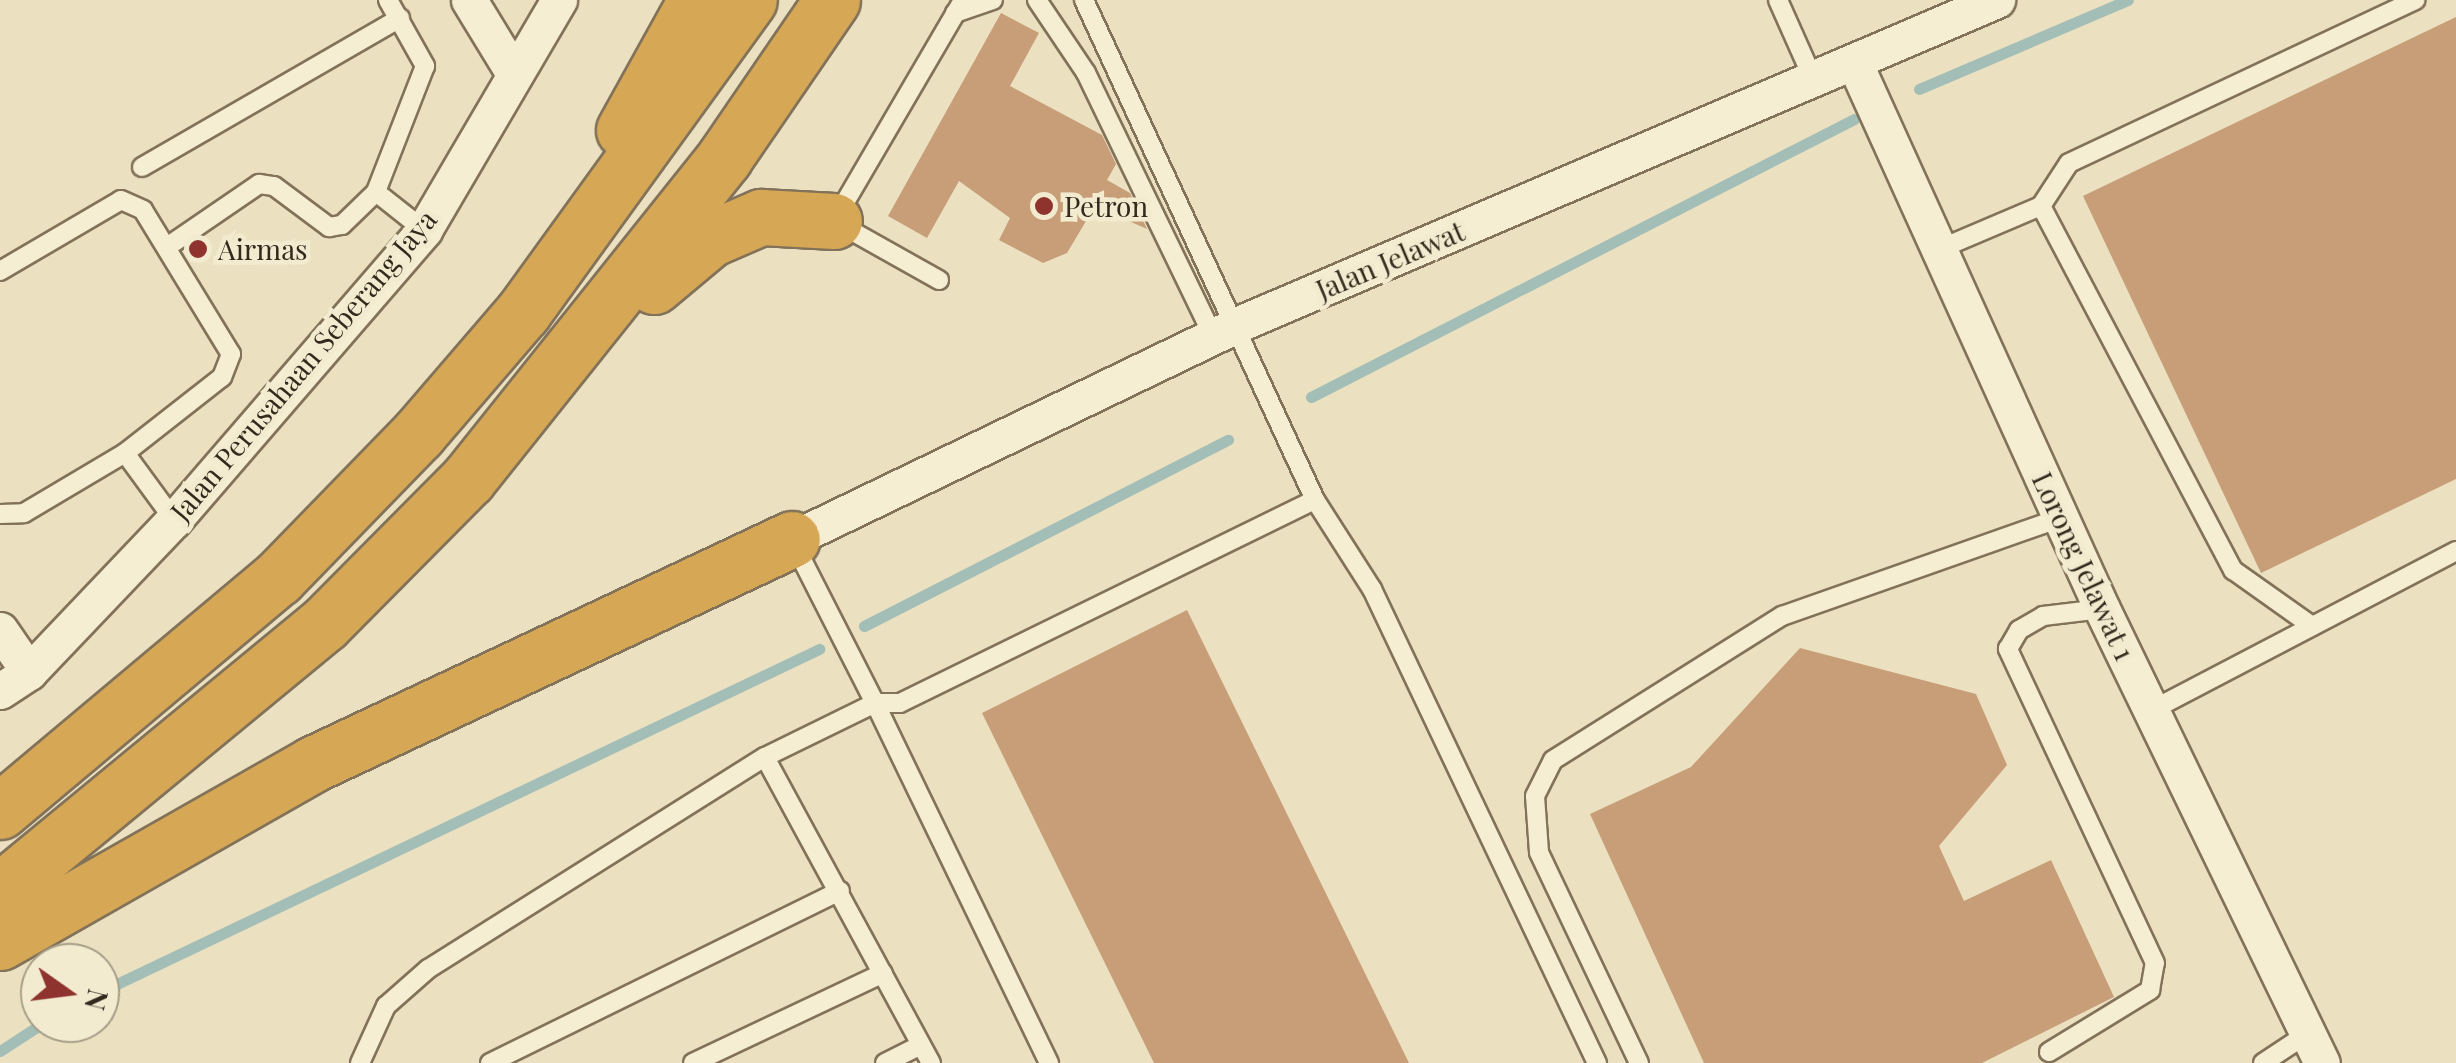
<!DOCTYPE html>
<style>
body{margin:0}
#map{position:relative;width:2456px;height:1063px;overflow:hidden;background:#ebe1c0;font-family:"Playfair Display",serif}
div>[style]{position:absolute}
.stream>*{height:11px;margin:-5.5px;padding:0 5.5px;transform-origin:5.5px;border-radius:5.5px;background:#a3bdb7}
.building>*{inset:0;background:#c79e78}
.roads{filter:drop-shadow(2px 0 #827259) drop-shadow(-2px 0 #827259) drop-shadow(0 2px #827259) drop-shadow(0 -2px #827259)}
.service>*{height:18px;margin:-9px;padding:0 9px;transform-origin:9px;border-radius:9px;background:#f6eed2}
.minor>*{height:35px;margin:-17.5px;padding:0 17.5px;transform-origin:17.5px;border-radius:17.5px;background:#f6eed2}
.motorway>*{height:55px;margin:-27.5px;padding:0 27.5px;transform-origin:27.5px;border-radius:27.5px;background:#d6a755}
.dots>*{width:28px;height:28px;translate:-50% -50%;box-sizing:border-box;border:5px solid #f3ebcf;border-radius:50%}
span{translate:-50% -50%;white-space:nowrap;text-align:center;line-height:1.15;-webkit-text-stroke:9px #f3ebcf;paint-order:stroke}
.poi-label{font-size:28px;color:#33291d}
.left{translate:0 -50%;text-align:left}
.street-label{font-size:28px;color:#33291d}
.north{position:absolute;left:20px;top:943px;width:100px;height:100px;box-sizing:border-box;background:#f3ebcf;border:2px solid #a69d88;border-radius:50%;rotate:104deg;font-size:28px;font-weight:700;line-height:40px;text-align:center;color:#33291d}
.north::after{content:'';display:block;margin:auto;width:35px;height:45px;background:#8e332d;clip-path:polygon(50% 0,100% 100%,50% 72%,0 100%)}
</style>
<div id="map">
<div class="stream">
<div style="left:1919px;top:89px;width:227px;rotate:-23.1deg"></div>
<div style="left:1311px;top:397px;width:610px;rotate:-27.11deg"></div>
<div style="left:864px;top:626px;width:409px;rotate:-27.1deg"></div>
<div style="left:100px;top:992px;width:797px;rotate:-25.5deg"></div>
<div style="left:0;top:1051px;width:51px;rotate:-33.1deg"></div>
</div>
<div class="building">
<div style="clip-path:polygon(1001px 13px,1039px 33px,1010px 86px,1102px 135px,1116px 164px,1107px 180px,1130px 193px,1147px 229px,1095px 206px,1067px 253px,1043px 263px,999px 240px,1010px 218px,959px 181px,927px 238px,888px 216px)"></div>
<div style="clip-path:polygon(2456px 17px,2456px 479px,2261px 573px,2083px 196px)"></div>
<div style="clip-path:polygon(1187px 610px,1409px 1063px,1154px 1063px,982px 713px)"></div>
<div style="clip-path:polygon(1800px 648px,1976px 694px,2007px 765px,1939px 846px,1964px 901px,2051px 860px,2114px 997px,1982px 1063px,1704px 1063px,1590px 814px,1691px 767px)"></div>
</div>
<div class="roads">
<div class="service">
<div style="left:388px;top:0;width:76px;rotate:60.7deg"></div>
<div style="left:425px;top:66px;width:135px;rotate:111.3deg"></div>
<div style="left:376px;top:192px;width:61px;rotate:38.4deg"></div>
<div style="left:1037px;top:0;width:88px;rotate:56.1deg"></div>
<div style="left:1086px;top:73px;width:292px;rotate:64.2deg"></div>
<div style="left:1778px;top:0;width:89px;rotate:66deg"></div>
<div style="left:955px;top:13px;width:40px;rotate:-18.9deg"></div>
<div style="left:142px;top:167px;width:298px;rotate:-30deg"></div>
<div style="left:2041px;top:206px;width:412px;rotate:62.2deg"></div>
<div style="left:2233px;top:570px;width:97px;rotate:35.3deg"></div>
<div style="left:167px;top:247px;width:112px;rotate:-34.4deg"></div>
<div style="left:259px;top:184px;width:15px;rotate:8deg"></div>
<div style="left:274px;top:186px;width:69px;rotate:36.7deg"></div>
<div style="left:329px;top:227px;width:13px;rotate:-9deg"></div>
<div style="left:342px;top:225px;width:47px;rotate:-44.1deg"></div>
<div style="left:1935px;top:251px;width:115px;rotate:-23deg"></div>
<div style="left:2041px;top:206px;width:51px;rotate:-56.9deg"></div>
<div style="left:2069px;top:163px;width:383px;rotate:-25.2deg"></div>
<div style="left:0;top:271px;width:140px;rotate:-30.4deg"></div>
<div style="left:121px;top:200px;width:24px;rotate:24deg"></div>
<div style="left:143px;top:210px;width:169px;rotate:58.6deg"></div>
<div style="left:231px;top:354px;width:25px;rotate:111deg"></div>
<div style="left:222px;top:377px;width:123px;rotate:141.9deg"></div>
<div style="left:939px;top:280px;width:120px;rotate:-150.7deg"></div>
<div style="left:834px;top:221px;width:256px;rotate:-59.7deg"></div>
<div style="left:1315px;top:500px;width:106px;rotate:57.4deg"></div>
<div style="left:1372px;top:589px;width:525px;rotate:64.61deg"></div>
<div style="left:0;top:514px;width:24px;rotate:-2deg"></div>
<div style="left:24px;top:513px;width:117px;rotate:-30.7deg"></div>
<div style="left:125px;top:453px;width:83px;rotate:53.8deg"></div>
<div style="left:795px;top:546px;width:176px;rotate:63deg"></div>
<div style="left:875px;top:703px;width:25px"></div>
<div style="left:900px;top:703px;width:462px;rotate:-26.1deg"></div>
<div style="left:1315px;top:500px;width:551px;rotate:-114.8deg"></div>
<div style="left:2154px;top:709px;width:341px;rotate:-27.6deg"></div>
<div style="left:2049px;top:1052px;width:119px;rotate:-31.5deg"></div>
<div style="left:2150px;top:990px;width:27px;rotate:-80deg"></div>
<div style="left:2155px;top:963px;width:347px;rotate:-115.1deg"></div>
<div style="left:2008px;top:649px;width:22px;rotate:-60deg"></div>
<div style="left:2019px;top:630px;width:28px;rotate:-30deg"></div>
<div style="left:2043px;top:616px;width:59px;rotate:-6.8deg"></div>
<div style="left:360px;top:1063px;width:63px;rotate:-65.5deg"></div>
<div style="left:386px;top:1006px;width:56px;rotate:-41.4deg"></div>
<div style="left:428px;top:969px;width:398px;rotate:-32.2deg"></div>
<div style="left:490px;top:1063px;width:390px;rotate:-26.2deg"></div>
<div style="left:693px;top:1063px;width:210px;rotate:-25.3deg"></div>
<div style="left:885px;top:1063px;width:40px;rotate:-26.6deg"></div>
<div style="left:931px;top:1063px;width:348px;rotate:-118.5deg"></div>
<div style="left:765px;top:757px;width:123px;rotate:-26.1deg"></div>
<div style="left:875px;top:703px;width:400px;rotate:64.2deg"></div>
<div style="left:1639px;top:1063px;width:233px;rotate:-115.4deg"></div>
<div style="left:1539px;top:852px;width:56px;rotate:-94.1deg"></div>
<div style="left:1535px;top:796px;width:40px;rotate:-63.4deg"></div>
<div style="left:1553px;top:760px;width:271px;rotate:-32.2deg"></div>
<div style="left:1782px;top:616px;width:296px;rotate:-19.4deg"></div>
<div style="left:2263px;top:1063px;width:53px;rotate:-33.4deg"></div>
</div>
<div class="minor">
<div style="left:469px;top:0;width:84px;rotate:58.6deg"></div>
<div style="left:1855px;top:64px;width:598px;rotate:65.62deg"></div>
<div style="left:2102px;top:609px;width:504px;rotate:64.15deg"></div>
<div style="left:792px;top:539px;width:491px;rotate:-25.7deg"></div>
<div style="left:1234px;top:326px;width:830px;rotate:-23.14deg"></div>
<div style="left:0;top:630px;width:51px;rotate:55.4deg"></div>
<div style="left:0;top:691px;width:35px;rotate:-33deg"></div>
<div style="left:29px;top:672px;width:210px;rotate:-46.4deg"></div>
<div style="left:174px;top:520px;width:383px;rotate:-49.2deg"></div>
<div style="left:424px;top:230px;width:267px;rotate:-59.6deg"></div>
</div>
<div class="motorway">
<div style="left:624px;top:130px;width:149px;rotate:-61deg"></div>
<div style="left:654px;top:286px;width:73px;rotate:-40deg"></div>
<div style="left:710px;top:239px;width:56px;rotate:-23.3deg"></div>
<div style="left:761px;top:217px;width:73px;rotate:3.1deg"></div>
<div style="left:0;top:811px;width:363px;rotate:-40deg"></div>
<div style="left:278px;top:578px;width:201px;rotate:-45.8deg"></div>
<div style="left:418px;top:434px;width:161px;rotate:-49.3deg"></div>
<div style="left:523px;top:312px;width:385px;rotate:-54.1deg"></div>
<div style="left:0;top:891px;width:421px;rotate:-39.5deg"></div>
<div style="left:325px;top:623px;width:203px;rotate:-45.2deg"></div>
<div style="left:468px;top:479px;width:411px;rotate:-51.4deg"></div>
<div style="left:724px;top:158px;width:191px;rotate:-55.6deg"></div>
<div style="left:0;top:942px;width:360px;rotate:-29.6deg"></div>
<div style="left:313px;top:764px;width:529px;rotate:-25.16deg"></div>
</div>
</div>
<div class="dots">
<div style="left:1044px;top:206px;background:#8e332d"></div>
<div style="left:198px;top:249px;background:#8e332d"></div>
</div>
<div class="poi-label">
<span class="left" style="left:1064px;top:206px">Petron</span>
<span class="left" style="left:218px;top:249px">Airmas</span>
</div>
<div class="street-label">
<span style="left:1390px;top:260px;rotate:-23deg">Jalan Jelawat</span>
<span style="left:303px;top:365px;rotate:-50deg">Jalan Perusahaan Seberang Jaya</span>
<span style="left:2084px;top:566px;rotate:65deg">Lorong Jelawat 1</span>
</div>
<div class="north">N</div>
</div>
